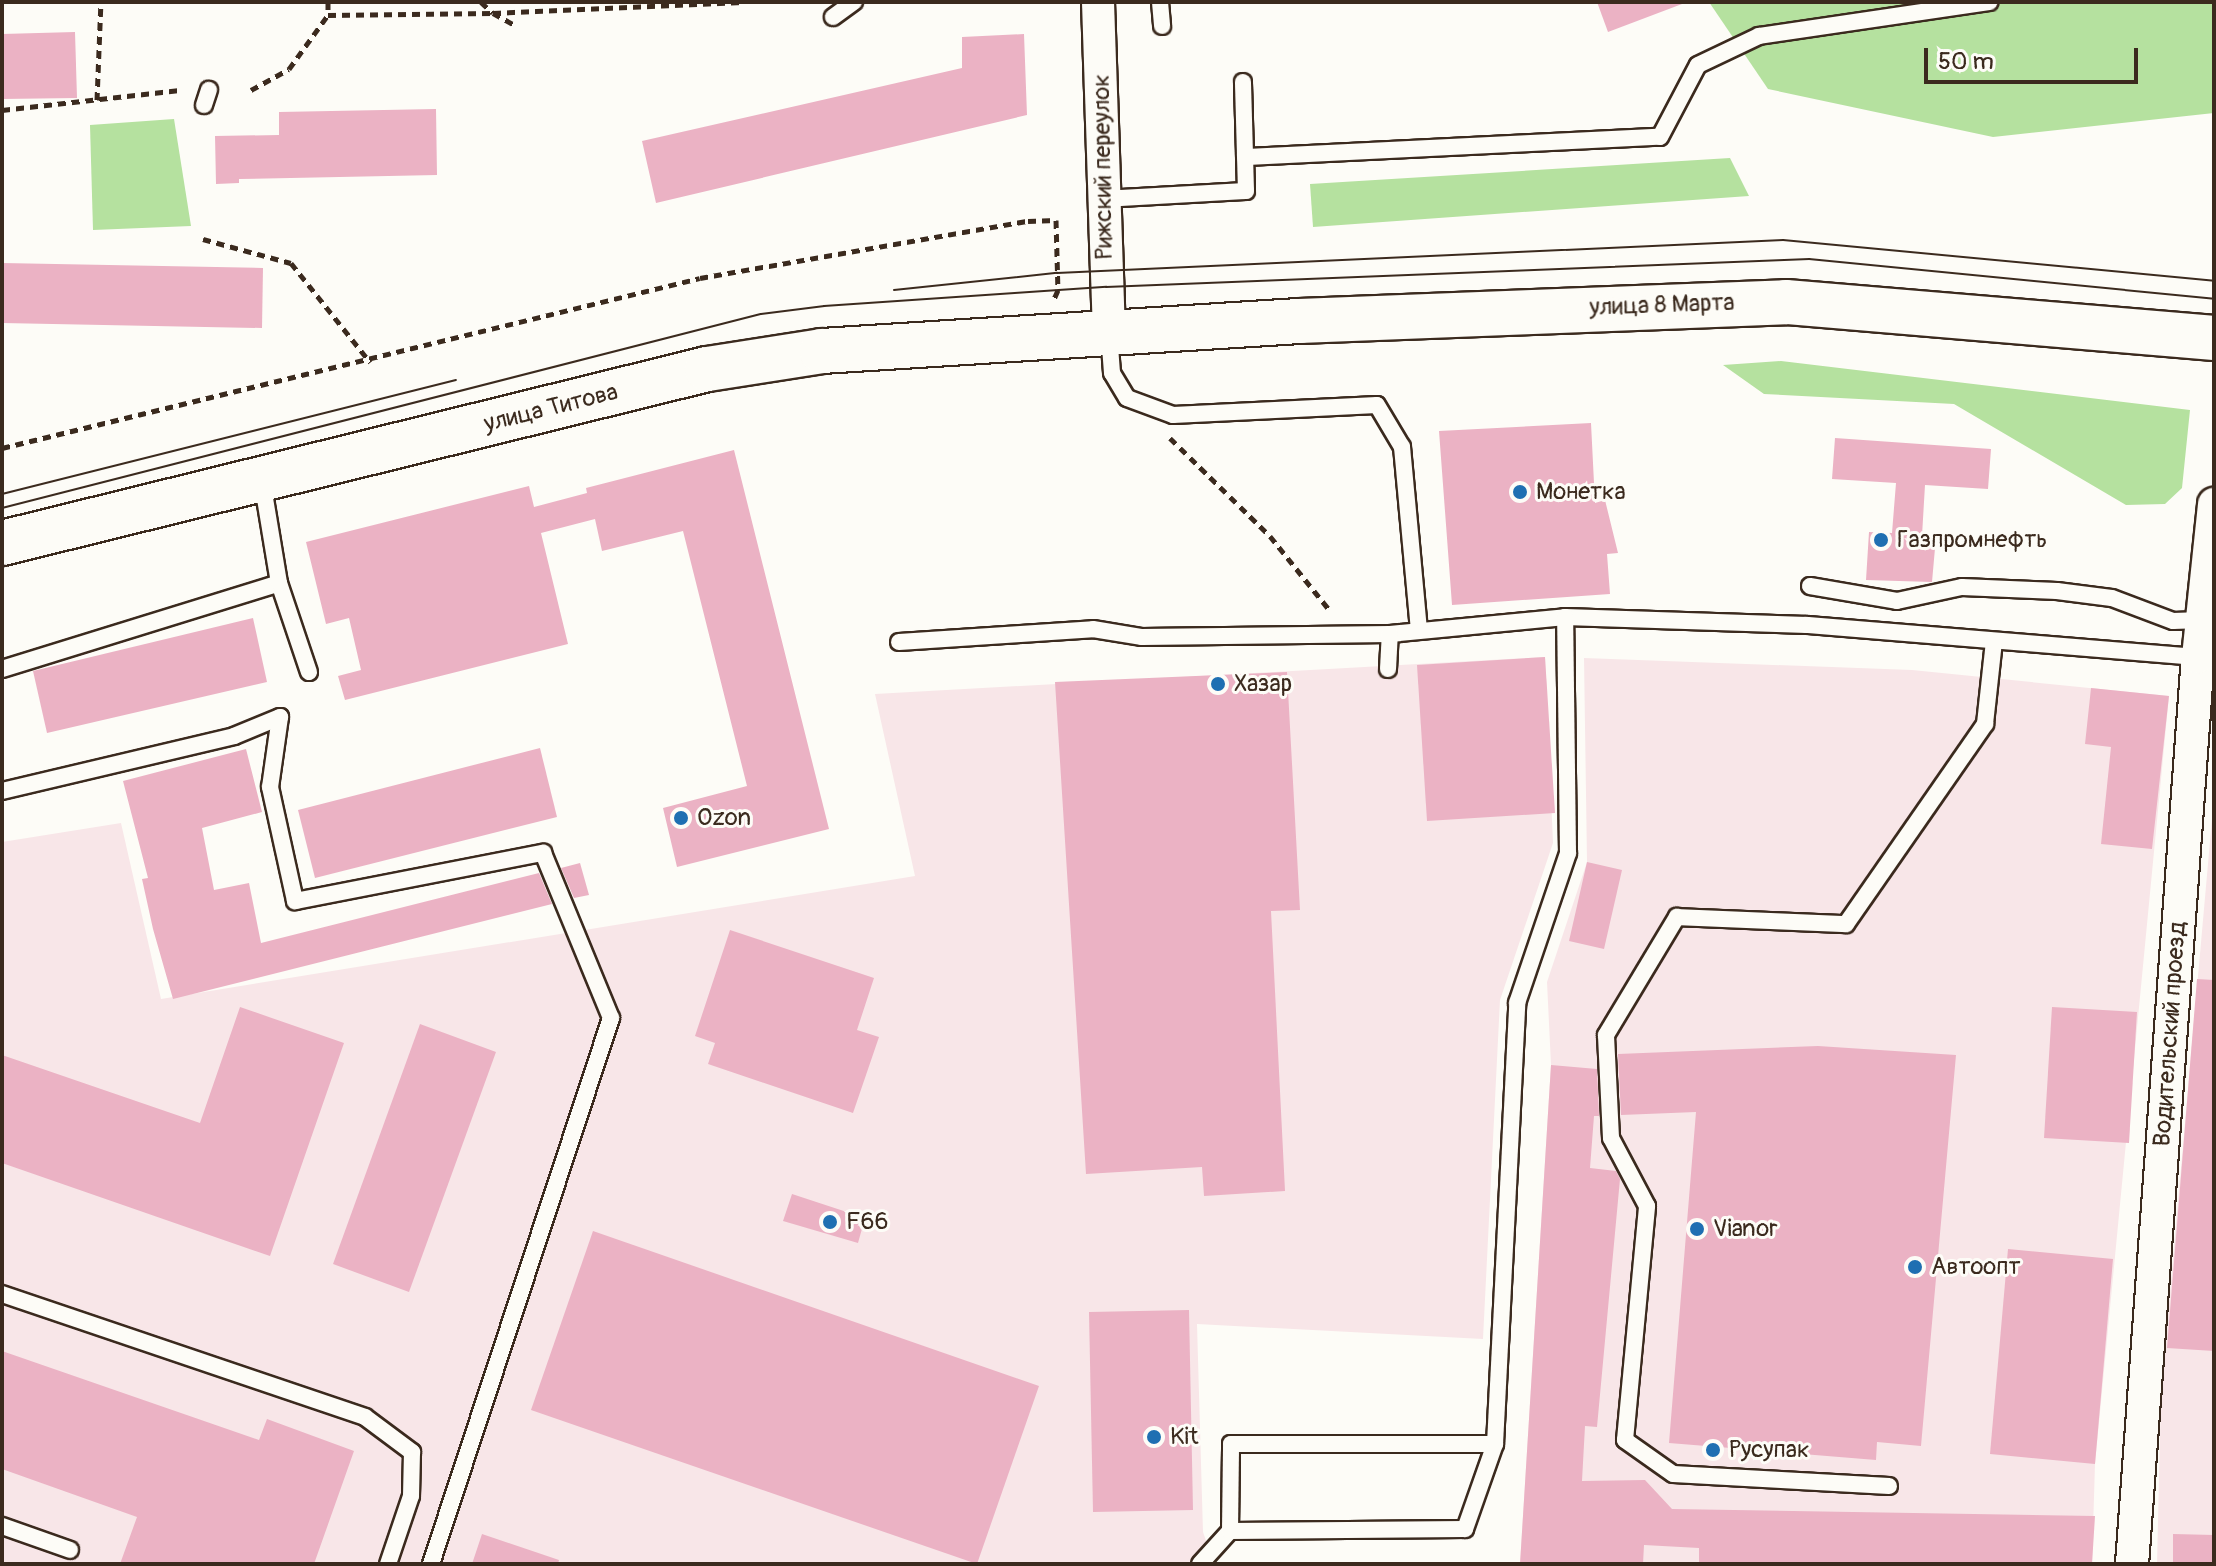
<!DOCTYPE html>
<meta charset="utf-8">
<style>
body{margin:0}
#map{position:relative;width:2216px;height:1566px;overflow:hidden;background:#fdfcf7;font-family:Pangolin,sans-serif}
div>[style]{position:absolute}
.built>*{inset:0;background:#f8e6e8}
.green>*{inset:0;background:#b5e19f}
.building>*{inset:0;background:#ebb2c4}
.path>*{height:5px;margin-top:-2.5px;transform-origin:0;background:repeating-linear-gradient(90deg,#3b2a1e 0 8px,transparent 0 14px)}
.roads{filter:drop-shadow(2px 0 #3b2a1e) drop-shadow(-2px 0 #3b2a1e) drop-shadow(0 2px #3b2a1e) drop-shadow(0 -2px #3b2a1e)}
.lane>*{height:16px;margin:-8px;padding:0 8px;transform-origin:8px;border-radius:8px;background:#fdfcf7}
.street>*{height:32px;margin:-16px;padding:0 16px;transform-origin:16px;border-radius:16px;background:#fdfcf7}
.primary>*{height:44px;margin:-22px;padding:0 22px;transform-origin:22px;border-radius:22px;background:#fdfcf7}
.tram>*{height:2px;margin:-1px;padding:0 1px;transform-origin:1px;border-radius:1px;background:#3b2a1e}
.dots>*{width:22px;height:22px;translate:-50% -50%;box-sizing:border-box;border:4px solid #fdfcf7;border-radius:50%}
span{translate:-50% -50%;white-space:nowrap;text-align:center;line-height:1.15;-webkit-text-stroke:6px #fdfcf7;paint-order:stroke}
.street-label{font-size:24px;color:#3b2a1e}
.poi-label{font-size:24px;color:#3b2a1e}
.left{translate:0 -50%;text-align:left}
.frame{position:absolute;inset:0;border:4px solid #3b2a1e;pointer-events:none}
.scale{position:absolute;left:1924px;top:48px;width:214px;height:36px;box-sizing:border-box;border:4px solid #3b2a1e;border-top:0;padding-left:10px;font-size:24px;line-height:28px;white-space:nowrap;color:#3b2a1e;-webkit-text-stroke:6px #fdfcf7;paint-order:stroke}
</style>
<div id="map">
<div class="built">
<div style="clip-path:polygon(1545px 657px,1553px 843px,1500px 1000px,1483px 1339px,1197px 1324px,1203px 1532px,1214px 1564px,2px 1564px,2px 842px,121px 823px,161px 999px,915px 876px,875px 694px)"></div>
<div style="clip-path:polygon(1584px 658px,1912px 670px,2169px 696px,2095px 1464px,2092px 1564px,1520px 1564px,1551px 1065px,1547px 982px,1587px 862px)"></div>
<div style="clip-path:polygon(2214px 796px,2214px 1564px,2157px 1564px,2161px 1394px)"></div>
</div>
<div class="green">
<div style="clip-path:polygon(1709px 2px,2214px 2px,2214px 113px,1993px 137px,1768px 89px)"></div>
<div style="clip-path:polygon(174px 119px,191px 226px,93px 230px,90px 125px)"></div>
<div style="clip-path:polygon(1730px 158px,1749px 196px,1313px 227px,1310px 184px)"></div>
<div style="clip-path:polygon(1781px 361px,2190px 410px,2182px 488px,2165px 504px,2126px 505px,1954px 404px,1764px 394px,1723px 365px)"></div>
</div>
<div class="building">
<div style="clip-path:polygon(1597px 2px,1681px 2px,1682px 4px,1608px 32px)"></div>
<div style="clip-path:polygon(75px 32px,77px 98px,2px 99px,2px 34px)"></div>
<div style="clip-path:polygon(1024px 34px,1027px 115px,656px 203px,642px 141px,962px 68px,962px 37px)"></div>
<div style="clip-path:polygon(436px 109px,437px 175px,239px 179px,239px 183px,216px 184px,215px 136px,279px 135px,279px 112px)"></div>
<div style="clip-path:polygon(2px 263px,263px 268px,262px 328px,2px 323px)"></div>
<div style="clip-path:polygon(1591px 423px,1595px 503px,1605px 500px,1618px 553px,1607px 554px,1610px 594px,1452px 605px,1439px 431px)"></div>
<div style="clip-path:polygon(1835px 438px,1991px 449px,1988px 489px,1925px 485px,1922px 536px,1936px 537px,1932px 582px,1866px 580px,1869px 532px,1892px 533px,1896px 483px,1832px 479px)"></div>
<div style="clip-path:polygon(734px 450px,829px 829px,677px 867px,663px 808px,747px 786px,683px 531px,602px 551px,595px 519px,541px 533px,568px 644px,345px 700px,338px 676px,361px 670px,349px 618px,326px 624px,306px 542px,529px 486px,534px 507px,587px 493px,586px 488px)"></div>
<div style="clip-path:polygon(253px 618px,267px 682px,47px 733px,33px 671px)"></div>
<div style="clip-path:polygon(1545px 657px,1555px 813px,1427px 821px,1417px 665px)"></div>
<div style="clip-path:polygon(1287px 672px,1300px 910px,1271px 911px,1285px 1191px,1204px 1196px,1202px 1167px,1086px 1174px,1055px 682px)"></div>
<div style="clip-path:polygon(2091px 688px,2169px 696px,2152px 849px,2101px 844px,2111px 747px,2085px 744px)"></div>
<div style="clip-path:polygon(540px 748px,557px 817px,315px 878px,298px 810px)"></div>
<div style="clip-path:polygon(246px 749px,262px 812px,202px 828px,214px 890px,249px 883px,261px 943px,539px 873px,552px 904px,173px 999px,153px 929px,142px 879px,148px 878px,123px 781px)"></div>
<div style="clip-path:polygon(1587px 862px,1622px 870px,1604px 949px,1569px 941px)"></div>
<div style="clip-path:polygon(580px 863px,589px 895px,574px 898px,561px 868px)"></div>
<div style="clip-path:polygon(730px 930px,874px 978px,857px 1030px,879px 1037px,853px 1113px,708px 1064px,715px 1043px,695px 1036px)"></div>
<div style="clip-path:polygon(2197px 979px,2214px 980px,2214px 1351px,2167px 1348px)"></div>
<div style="clip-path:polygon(240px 1007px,344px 1043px,270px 1256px,2px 1163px,2px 1055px,200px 1123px)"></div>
<div style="clip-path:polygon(2052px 1007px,2137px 1012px,2129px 1143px,2044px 1138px)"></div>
<div style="clip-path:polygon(420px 1024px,496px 1052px,409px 1292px,333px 1264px)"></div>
<div style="clip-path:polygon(1818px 1046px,1956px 1055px,1921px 1446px,1877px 1442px,1876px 1460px,1669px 1443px,1696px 1112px,1621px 1115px,1618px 1054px)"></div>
<div style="clip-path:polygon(1551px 1065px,1597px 1069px,1599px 1116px,1594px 1116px,1590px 1168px,1616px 1171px,1620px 1179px,1597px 1427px,1585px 1426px,1582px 1481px,1645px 1480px,1672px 1509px,2095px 1516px,2092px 1564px,1699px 1564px,1699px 1548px,1644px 1545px,1643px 1564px,1520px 1564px)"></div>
<div style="clip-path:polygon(792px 1194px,865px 1218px,858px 1243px,783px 1221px)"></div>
<div style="clip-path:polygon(593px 1231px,1039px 1386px,977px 1564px,531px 1410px)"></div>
<div style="clip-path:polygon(2008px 1249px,2113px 1259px,2095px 1464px,1990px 1454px)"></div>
<div style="clip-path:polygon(1189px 1310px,1193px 1510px,1093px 1512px,1089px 1312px)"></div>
<div style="clip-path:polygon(2px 1351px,259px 1440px,267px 1419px,354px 1451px,314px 1564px,120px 1564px,137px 1517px,2px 1469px)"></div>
<div style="clip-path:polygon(482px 1534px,559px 1560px,558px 1564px,472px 1564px)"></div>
<div style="clip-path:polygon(2173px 1534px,2214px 1535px,2214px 1564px,2173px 1564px)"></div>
</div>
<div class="path">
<div style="left:328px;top:2px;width:13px;rotate:90deg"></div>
<div style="left:328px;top:15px;width:165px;rotate:-0.7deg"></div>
<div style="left:493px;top:13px;width:23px;rotate:29deg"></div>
<div style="left:481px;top:2px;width:16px;rotate:43deg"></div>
<div style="left:493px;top:13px;width:250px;rotate:-2.5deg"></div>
<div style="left:251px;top:90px;width:43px;rotate:-28.9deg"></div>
<div style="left:289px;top:69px;width:67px;rotate:-54.2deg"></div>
<div style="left:97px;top:100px;width:98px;rotate:-87.7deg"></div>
<div style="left:2px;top:110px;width:179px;rotate:-6.4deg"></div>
<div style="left:203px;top:239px;width:91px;rotate:15.3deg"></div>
<div style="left:291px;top:263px;width:127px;rotate:51.4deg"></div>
<div style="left:1170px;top:438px;width:140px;rotate:44.4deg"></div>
<div style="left:1270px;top:536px;width:97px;rotate:51.2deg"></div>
<div style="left:2px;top:448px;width:718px;rotate:-13.69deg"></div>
<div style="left:700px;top:278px;width:333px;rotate:-9.9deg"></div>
<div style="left:1028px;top:221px;width:28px;rotate:-2deg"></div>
<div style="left:1056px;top:220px;width:70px;rotate:88.4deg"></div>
<div style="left:1058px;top:290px;width:10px;rotate:114deg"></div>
</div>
<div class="roads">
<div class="lane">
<div style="left:1160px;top:2px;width:24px;rotate:85deg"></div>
<div style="left:833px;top:17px;width:26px;rotate:-36deg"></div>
<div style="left:204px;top:105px;width:16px;rotate:-72deg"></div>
<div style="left:1245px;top:157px;width:415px;rotate:-2.8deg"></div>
<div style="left:1660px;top:137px;width:81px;rotate:-62.2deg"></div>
<div style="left:1698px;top:65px;width:68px;rotate:-25.4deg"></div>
<div style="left:1759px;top:36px;width:233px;rotate:-8.4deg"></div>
<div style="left:1102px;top:199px;width:144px;rotate:-3.2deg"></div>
<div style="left:1246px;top:191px;width:109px;rotate:-91.6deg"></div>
<div style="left:1109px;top:333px;width:40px;rotate:85.7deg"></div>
<div style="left:1112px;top:373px;width:29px;rotate:59deg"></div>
<div style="left:1127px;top:398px;width:49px;rotate:20.3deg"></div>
<div style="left:1173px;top:415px;width:204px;rotate:-2.8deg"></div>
<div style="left:1377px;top:405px;width:49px;rotate:59.2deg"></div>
<div style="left:1402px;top:447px;width:184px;rotate:84.7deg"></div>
<div style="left:279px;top:583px;width:94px;rotate:71.4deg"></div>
<div style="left:1810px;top:586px;width:88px;rotate:9.8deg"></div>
<div style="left:1897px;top:601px;width:66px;rotate:-12.2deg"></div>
<div style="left:1962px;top:587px;width:95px;rotate:2.4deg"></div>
<div style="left:2057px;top:591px;width:55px;rotate:7.3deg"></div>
<div style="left:2112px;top:598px;width:65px;rotate:20.7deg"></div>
<div style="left:2173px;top:621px;width:29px;rotate:-2deg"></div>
<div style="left:899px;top:642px;width:194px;rotate:-3.8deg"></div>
<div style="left:1093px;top:629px;width:50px;rotate:9.3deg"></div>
<div style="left:1142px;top:637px;width:248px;rotate:-0.7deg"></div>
<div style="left:1390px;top:634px;width:176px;rotate:-5.5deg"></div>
<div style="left:1565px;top:617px;width:242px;rotate:1.9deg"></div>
<div style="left:1807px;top:625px;width:392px;rotate:4.7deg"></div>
<div style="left:2px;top:669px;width:290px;rotate:-17.2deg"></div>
<div style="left:279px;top:583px;width:104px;rotate:-99.4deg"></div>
<div style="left:1388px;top:669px;width:35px;rotate:-87deg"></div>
<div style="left:2px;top:791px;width:238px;rotate:-13.3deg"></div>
<div style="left:234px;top:736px;width:50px;rotate:-22.4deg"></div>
<div style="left:280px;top:717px;width:71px;rotate:98.1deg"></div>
<div style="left:270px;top:787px;width:117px;rotate:77.6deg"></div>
<div style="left:295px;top:901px;width:253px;rotate:-11deg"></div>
<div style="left:543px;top:853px;width:178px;rotate:67.6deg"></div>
<div style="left:611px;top:1018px;width:575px;rotate:108.25deg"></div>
<div style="left:2px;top:1294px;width:383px;rotate:18.7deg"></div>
<div style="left:365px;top:1417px;width:59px;rotate:36.7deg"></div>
<div style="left:412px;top:1452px;width:44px;rotate:91.3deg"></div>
<div style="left:411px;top:1496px;width:72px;rotate:108.7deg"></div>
<div style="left:1889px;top:1486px;width:216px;rotate:-176.8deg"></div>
<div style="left:1673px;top:1474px;width:59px;rotate:-144.7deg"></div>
<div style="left:1625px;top:1440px;width:235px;rotate:-84.6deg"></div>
<div style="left:1647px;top:1206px;width:77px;rotate:-117.9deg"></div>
<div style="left:1611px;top:1138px;width:103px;rotate:-92.8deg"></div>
<div style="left:1606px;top:1035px;width:138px;rotate:-59deg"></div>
<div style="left:1677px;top:917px;width:169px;rotate:2.4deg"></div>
<div style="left:1846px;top:924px;width:244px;rotate:-55.2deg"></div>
<div style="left:1985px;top:724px;width:83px;rotate:-83.8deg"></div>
<div style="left:2px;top:1526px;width:72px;rotate:19.4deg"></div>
<div style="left:1230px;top:1531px;width:235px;rotate:-0.5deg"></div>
<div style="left:1465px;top:1529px;width:90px;rotate:-70.6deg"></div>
<div style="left:1200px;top:1564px;width:45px;rotate:-47.7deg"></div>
<div style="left:1230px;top:1531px;width:87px;rotate:-89.3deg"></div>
<div style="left:1231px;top:1444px;width:264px"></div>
<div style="left:1495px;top:1444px;width:442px;rotate:-87.1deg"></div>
<div style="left:1517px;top:1003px;width:158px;rotate:-71.2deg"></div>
<div style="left:1568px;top:853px;width:236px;rotate:-90.7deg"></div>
</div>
<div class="street">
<div style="left:1098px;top:2px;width:330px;rotate:88.1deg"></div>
<div style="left:2132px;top:1564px;width:909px;rotate:-85.84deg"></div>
<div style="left:2198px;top:657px;width:154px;rotate:-84deg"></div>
</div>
<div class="primary">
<div style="left:2px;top:543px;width:726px;rotate:-13.86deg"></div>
<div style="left:707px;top:369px;width:116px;rotate:-8.9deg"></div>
<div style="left:822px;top:351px;width:478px;rotate:-3.6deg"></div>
<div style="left:1299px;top:321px;width:487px;rotate:-2.2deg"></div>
<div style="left:1786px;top:302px;width:430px;rotate:4.8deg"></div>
</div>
</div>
<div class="tram">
<div style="left:894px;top:290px;width:164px;rotate:-6deg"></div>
<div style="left:1057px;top:273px;width:727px;rotate:-2.6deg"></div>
<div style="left:1783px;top:240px;width:433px;rotate:5.4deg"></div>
<div style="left:2px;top:494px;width:468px;rotate:-14.1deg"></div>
<div style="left:2px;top:508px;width:783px;rotate:-14.34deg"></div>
<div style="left:761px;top:314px;width:64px;rotate:-7.2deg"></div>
<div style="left:824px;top:306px;width:283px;rotate:-3.9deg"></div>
<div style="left:1106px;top:287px;width:704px;rotate:-2.28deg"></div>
<div style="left:1809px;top:259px;width:407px;rotate:5.6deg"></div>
</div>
<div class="dots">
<div style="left:1520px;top:492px;background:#1f6fb2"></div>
<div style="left:1881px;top:540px;background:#1f6fb2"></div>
<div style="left:1218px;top:684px;background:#1f6fb2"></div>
<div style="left:681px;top:818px;background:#1f6fb2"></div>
<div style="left:830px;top:1222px;background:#1f6fb2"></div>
<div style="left:1697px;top:1229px;background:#1f6fb2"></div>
<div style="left:1915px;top:1267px;background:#1f6fb2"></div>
<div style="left:1154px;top:1437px;background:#1f6fb2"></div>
<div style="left:1713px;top:1450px;background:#1f6fb2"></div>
</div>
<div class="street-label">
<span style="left:1103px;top:167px;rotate:-91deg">Рижский переулок</span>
<span style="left:1662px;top:305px;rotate:-2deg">улица 8 Марта</span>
<span style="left:551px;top:408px;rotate:-14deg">улица Титова</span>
<span style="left:2170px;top:1034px;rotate:-86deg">Водительский проезд</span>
</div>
<div class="poi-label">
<span class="left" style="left:1536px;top:492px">Монетка</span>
<span class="left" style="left:1897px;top:540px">Газпромнефть</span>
<span class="left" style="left:1234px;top:684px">Хазар</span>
<span class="left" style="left:697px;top:818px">Ozon</span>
<span class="left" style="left:846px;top:1222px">F66</span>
<span class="left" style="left:1713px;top:1229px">Vianor</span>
<span class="left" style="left:1931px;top:1267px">Автоопт</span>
<span class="left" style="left:1170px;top:1437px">Kit</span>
<span class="left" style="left:1729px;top:1450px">Русупак</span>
</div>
<div class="frame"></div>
<div class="scale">50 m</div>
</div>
